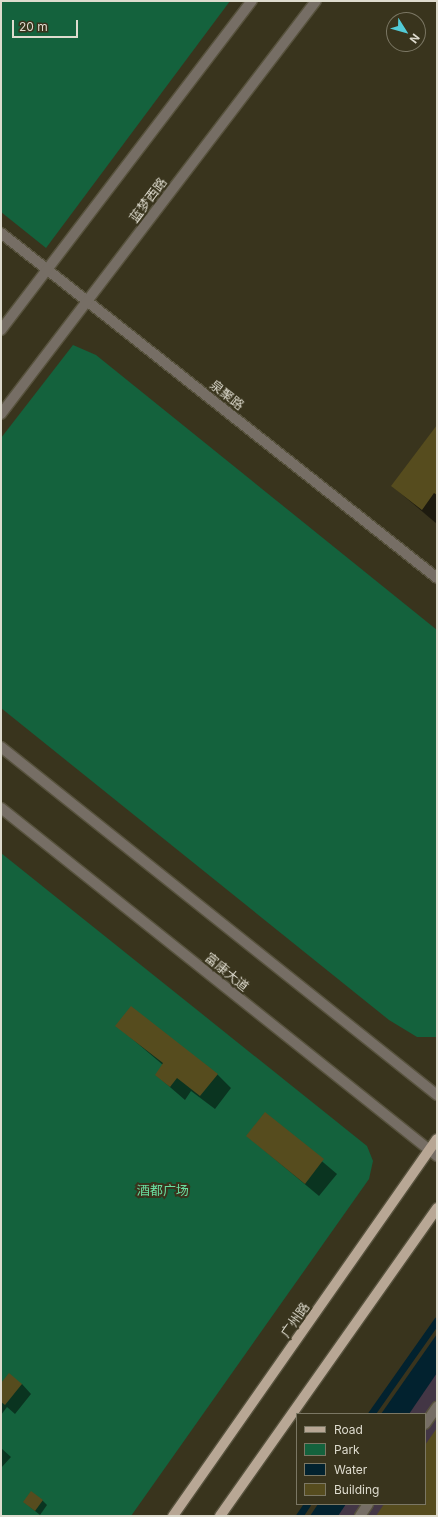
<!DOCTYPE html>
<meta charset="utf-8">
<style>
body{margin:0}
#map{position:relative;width:438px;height:1517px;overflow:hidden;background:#39341d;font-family:Inter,"Noto Sans SC",sans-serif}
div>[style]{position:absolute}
.industrial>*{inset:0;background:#433645}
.green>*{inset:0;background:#14623d}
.water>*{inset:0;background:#02222f}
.shadow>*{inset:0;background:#0007}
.stream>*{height:7px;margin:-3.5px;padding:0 3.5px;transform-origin:3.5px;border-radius:3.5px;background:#02222f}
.building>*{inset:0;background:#564c1e}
.roads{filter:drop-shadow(1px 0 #57523d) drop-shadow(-1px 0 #57523d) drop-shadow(0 1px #57523d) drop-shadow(0 -1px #57523d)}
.minor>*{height:10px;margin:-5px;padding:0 5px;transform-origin:5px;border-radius:5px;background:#766e65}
.major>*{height:10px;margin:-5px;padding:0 5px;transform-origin:5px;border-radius:5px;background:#b8a795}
span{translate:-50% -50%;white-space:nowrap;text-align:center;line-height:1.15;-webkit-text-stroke:4px #39341d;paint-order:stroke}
.street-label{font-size:13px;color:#dedbce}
.park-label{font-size:13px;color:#6adea0}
.frame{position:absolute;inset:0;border:2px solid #dedbce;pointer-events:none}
.legend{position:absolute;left:296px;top:1413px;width:130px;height:92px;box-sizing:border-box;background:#39341d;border:1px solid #7b7764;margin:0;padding:5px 7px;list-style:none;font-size:12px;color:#dedbce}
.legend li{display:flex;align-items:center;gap:8px;height:20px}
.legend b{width:20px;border:1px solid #7b7764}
.north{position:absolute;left:386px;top:12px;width:40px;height:40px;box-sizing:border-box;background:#39341d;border:1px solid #7b7764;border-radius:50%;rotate:127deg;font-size:11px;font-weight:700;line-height:16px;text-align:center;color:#dedbce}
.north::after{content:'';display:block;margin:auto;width:14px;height:18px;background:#52cbd7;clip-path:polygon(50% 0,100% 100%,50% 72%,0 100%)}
.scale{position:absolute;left:12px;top:20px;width:66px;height:18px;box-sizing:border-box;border:2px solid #dedbce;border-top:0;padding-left:5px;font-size:12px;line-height:14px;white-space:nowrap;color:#dedbce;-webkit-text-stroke:3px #39341d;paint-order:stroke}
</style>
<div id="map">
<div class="industrial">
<div style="clip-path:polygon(437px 1348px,437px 1516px,321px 1516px,329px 1504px,425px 1504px,425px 1414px,391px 1414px)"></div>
</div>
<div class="green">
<div style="clip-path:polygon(1px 1px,230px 1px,46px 248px,1px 212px)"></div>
<div style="clip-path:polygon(73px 345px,96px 355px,437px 630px,437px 1037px,417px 1037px,389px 1020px,1px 708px,1px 438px)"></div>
<div style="clip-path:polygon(1px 853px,367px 1146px,373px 1161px,369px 1179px,131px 1516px,1px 1516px)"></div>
</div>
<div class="water">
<div style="clip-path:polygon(437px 1334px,437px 1373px,409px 1414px,381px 1414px)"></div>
<div style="clip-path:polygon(318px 1504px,346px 1504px,338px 1516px,310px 1516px)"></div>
</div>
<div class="shadow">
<div style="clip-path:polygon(437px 426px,437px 524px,392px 486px)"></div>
<div style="clip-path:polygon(117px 1026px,217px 1074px,231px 1088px,215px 1109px,191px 1091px,185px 1100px,156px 1075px,163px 1065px)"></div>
<div style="clip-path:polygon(265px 1113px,337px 1174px,319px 1196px,247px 1136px)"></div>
<div style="clip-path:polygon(1px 1384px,22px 1384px,31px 1394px,15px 1414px,7px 1407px,1px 1415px)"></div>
<div style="clip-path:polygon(1px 1448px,11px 1457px,1px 1468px)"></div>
<div style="clip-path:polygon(42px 1500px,47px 1505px,40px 1515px,24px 1502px)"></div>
</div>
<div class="stream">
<div style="left:371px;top:1414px;width:115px;rotate:-54.9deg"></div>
<div style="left:299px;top:1516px;width:14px;rotate:-56deg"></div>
</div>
<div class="building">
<div style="clip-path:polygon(437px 425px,437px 495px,434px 493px,422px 510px,391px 486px)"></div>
<div style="clip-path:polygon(131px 1006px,218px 1074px,200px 1096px,177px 1078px,170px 1087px,155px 1075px,163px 1063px,115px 1026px)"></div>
<div style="clip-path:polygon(265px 1112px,324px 1159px,305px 1184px,246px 1136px)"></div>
<div style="clip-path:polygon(9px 1373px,22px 1384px,5px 1405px,1px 1402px,1px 1383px)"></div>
<div style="clip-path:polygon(437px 1428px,437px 1516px,376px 1516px,384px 1504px,425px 1504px,425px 1445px)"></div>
<div style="clip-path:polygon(31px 1491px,43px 1500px,35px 1511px,23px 1502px)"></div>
</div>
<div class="roads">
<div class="minor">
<div style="left:1px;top:233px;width:556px;rotate:38.35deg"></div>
<div style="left:1px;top:330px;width:414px;rotate:-52.7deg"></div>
<div style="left:1px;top:414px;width:519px;rotate:-52.67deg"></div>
<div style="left:1px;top:747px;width:558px;rotate:38.6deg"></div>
<div style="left:1px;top:808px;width:558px;rotate:38.6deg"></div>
<div style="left:425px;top:1424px;width:21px;rotate:-55deg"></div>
<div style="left:360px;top:1516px;width:14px;rotate:-56deg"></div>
</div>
<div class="major">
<div style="left:173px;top:1516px;width:460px;rotate:-55deg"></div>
<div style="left:220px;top:1516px;width:377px;rotate:-54.8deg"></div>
</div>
</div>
<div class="street-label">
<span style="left:148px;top:200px;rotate:-53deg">蓝梦西路</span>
<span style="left:227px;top:395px;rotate:38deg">泉聚路</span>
<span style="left:227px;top:972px;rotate:39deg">富康大道</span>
<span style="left:295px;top:1320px;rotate:-55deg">广州路</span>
</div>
<div class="park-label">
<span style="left:163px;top:1190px">酒都广场</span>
</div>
<div class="frame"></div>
<ul class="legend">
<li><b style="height:5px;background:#b8a795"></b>Road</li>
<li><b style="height:11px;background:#14623d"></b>Park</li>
<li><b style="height:11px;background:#02222f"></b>Water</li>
<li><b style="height:11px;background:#564c1e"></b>Building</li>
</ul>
<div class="north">N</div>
<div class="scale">20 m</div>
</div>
